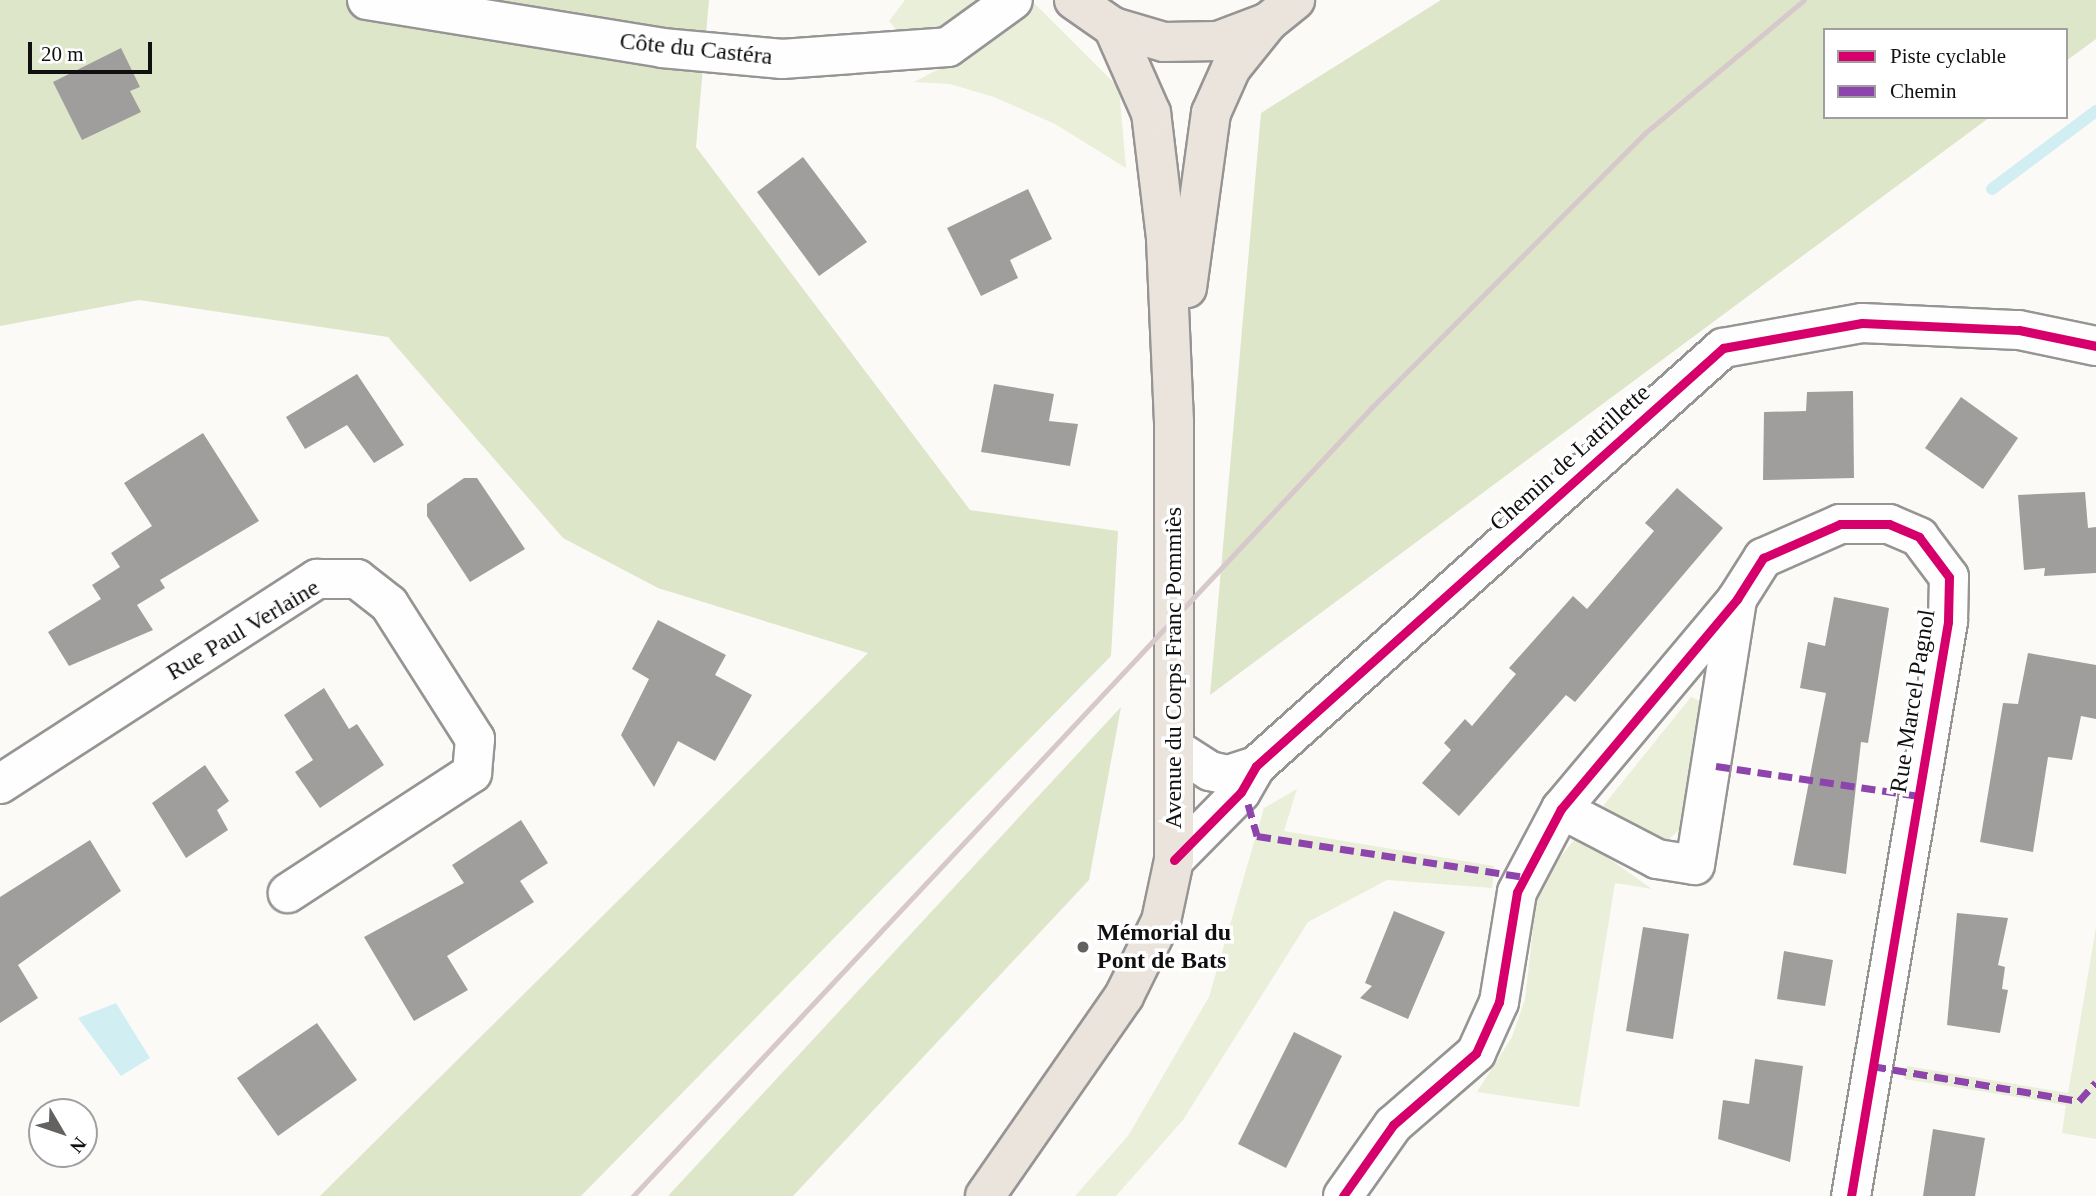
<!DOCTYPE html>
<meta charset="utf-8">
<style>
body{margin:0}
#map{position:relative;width:2096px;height:1196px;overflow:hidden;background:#fcfaf7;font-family:"Times New Roman",serif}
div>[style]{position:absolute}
.green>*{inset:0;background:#eaefd9}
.forest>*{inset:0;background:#dde6c8}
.water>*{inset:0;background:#d1eef2}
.stream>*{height:12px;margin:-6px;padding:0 6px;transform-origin:6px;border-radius:6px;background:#d1eef2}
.building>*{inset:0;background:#a09e9c}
.roads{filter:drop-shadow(2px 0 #969594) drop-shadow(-2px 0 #969594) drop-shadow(0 2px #969594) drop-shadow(0 -2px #969594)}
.minor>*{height:38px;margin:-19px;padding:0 19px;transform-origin:19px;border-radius:19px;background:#fffefe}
.major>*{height:38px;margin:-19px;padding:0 19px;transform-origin:19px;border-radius:19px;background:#ebe4dd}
.rail>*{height:5px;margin:-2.5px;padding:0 2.5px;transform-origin:2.5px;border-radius:2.5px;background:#d7c8cb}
.quiet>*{height:7px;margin-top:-3.5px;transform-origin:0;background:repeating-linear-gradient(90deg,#8e44ad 0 14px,transparent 0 21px)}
.cycleway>*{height:9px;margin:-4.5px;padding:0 4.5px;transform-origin:4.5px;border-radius:4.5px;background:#d6006c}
.dots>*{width:19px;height:19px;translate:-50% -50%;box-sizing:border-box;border:4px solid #fff;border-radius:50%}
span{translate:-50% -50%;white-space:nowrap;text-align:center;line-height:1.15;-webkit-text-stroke:7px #fff;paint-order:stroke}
.street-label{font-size:24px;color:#101010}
.poi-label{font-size:24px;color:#101010;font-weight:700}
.left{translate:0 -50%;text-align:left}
.legend{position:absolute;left:1823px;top:28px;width:245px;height:91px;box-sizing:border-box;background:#fff;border:2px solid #9f9f9f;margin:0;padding:9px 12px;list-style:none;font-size:21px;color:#101010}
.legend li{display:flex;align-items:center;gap:14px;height:35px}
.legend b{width:35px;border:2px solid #9f9f9f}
.north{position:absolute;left:28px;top:1098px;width:70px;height:70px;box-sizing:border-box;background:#fff;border:2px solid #9f9f9f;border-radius:50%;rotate:129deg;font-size:19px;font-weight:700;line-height:28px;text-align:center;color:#101010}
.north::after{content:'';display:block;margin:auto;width:24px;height:32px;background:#636261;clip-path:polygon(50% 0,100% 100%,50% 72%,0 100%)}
.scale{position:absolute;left:28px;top:42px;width:124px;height:32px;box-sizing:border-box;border:4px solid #101010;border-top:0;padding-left:9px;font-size:21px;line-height:24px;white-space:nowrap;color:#101010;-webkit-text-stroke:5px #fff;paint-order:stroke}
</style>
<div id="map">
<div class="green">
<div style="clip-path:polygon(905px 0,997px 0,967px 24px,904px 39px,889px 21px)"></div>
<div style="clip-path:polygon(1035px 4px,1119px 88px,1126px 168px,1055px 124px,994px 97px,950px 84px,914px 82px,981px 47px)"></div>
<div style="clip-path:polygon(1691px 697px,1706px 704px,1682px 827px,1666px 842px,1624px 825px,1603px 806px)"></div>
<div style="clip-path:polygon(1297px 789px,1284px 831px,1494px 866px,1492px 888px,1387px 880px,1308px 922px,1183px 1120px,1116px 1196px,1075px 1196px,1128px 1136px,1209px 997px,1264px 808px)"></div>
<div style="clip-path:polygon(1577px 836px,1652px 889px,1615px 883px,1579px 1107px,1477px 1092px,1512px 1037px,1525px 999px,1538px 885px)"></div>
<div style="clip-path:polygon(2096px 927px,2096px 1139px,2062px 1133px,2066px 1105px,1904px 1079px,1907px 1066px,2068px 1093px)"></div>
</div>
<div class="forest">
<div style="clip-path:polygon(0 0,709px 0,696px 147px,970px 510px,1118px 531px,1111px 656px,581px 1196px,320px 1196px,868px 653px,658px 588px,563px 538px,388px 337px,139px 300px,0 326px)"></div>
<div style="clip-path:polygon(1441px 0,2096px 0,2096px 39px,2066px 61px,2066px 30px,1825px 30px,1825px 117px,1990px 117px,1210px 695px,1261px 113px)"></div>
<div style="clip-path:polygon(1121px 707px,1089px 880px,793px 1196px,668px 1196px)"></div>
</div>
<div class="water">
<div style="clip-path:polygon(116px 1003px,150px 1058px,121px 1076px,78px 1018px)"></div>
</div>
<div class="stream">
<div style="left:1992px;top:189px;width:130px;rotate:-36.9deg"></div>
</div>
<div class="building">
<div style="clip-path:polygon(121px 48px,140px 87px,130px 91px,141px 112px,82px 140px,53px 82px)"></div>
<div style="clip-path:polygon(803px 157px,867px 242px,819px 276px,757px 192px)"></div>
<div style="clip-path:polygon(1028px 189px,1052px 239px,1010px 260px,1018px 278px,981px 296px,947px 228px)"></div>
<div style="clip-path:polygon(357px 374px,404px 445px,374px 463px,347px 425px,305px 449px,286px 417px)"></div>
<div style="clip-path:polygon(994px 384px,1054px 394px,1049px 421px,1078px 424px,1070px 466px,981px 452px)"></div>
<div style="clip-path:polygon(1853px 391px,1854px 478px,1763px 480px,1764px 412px,1806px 411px,1807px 392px)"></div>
<div style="clip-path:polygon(1961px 397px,2018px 438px,1983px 489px,1925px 448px)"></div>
<div style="clip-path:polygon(203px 433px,259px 521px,160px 580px,165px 588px,137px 605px,153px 630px,69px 666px,48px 632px,101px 599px,92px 585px,120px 567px,111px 553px,152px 526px,124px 483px)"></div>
<div style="clip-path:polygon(464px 478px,477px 478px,525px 549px,470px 582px,427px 516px,427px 504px)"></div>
<div style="clip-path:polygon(1677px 488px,1723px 528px,1575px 702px,1566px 695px,1459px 816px,1422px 783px,1451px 750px,1444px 743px,1465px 719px,1472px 726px,1516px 674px,1509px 668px,1573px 596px,1587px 609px,1654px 531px,1645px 523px)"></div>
<div style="clip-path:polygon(2085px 492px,2088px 528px,2096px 527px,2096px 573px,2044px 576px,2045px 568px,2024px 570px,2018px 495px)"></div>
<div style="clip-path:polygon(1834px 597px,1889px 608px,1868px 743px,1861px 742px,1846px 874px,1793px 865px,1826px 693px,1800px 688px,1808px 642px,1825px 646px)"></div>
<div style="clip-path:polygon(658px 620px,726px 655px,715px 675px,752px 695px,715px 761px,678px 741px,654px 787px,621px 735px,649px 679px,632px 669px)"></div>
<div style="clip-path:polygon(2028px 653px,2096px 665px,2096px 719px,2081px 716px,2072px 760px,2048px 757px,2033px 852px,1980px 842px,2003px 703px,2018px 704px)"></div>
<div style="clip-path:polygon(324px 688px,349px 729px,357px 724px,384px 765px,320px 808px,295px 772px,313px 760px,284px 715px)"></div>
<div style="clip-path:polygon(205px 765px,229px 801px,217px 810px,228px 830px,186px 858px,152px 803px)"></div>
<div style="clip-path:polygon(521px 820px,548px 863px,520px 881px,534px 902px,447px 956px,468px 990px,414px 1021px,364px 937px,464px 883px,452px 865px)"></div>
<div style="clip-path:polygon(90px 840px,121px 891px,18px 965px,38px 998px,0 1023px,0 897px)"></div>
<div style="clip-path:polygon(1394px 911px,1445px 932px,1408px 1019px,1360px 998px,1372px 986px,1365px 983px)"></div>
<div style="clip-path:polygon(1957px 913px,2008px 918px,1998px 965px,2005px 967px,2002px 989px,2008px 990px,2000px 1033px,1947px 1025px)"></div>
<div style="clip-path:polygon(1643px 927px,1689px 934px,1673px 1039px,1626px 1031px)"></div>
<div style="clip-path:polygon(1784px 951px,1833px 960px,1825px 1006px,1777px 999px)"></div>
<div style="clip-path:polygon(317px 1023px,357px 1080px,278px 1136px,237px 1078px)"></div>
<div style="clip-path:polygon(1294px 1032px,1342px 1056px,1286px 1168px,1238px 1144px)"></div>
<div style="clip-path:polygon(1755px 1059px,1803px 1066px,1790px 1162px,1718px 1139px,1723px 1100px,1749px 1104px)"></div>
<div style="clip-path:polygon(1933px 1129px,1985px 1138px,1975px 1196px,1923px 1196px)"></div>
</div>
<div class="roads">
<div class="minor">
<div style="left:367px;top:0;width:299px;rotate:9.2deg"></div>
<div style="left:662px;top:48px;width:121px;rotate:5.2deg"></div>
<div style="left:782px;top:59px;width:166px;rotate:-4.1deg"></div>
<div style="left:948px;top:47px;width:80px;rotate:-35.9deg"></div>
<div style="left:1174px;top:748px;width:43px;rotate:32.6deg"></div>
<div style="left:1210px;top:771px;width:18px;rotate:13deg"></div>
<div style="left:1228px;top:775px;width:29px;rotate:-18deg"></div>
<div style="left:0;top:784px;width:378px;rotate:-32.9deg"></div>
<div style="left:317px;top:579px;width:40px"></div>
<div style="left:357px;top:579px;width:41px;rotate:38deg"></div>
<div style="left:389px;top:604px;width:160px;rotate:57.5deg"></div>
<div style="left:475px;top:739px;width:34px;rotate:95deg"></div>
<div style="left:472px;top:773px;width:220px;rotate:146.9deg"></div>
<div style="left:1561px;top:809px;width:108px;rotate:27.5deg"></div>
<div style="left:1657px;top:859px;width:38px;rotate:9deg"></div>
<div style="left:1695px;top:865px;width:269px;rotate:-81deg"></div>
<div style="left:1174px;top:860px;width:95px;rotate:-45.4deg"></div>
<div style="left:1241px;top:792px;width:30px;rotate:-60deg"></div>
<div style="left:1256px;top:766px;width:627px;rotate:-41.83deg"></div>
<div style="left:1723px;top:348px;width:141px;rotate:-10.2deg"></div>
<div style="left:1862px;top:323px;width:157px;rotate:2.6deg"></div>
<div style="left:2019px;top:330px;width:79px;rotate:11.7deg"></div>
<div style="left:1343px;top:1196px;width:87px;rotate:-54.8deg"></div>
<div style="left:1393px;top:1125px;width:110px;rotate:-40.9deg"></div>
<div style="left:1476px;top:1053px;width:56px;rotate:-65.7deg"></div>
<div style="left:1499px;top:1002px;width:111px;rotate:-80.7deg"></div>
<div style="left:1517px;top:892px;width:94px;rotate:-62.1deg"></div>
<div style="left:1561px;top:809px;width:274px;rotate:-50deg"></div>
<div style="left:1737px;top:599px;width:49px;rotate:-57.6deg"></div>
<div style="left:1763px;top:558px;width:84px;rotate:-23.8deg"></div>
<div style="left:1840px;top:524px;width:49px"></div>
<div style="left:1889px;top:524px;width:33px;rotate:23deg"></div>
<div style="left:1919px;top:537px;width:50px;rotate:53.1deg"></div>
<div style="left:1949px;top:577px;width:45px;rotate:91.3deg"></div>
<div style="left:1948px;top:622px;width:582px;rotate:99.59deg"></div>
</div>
<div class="major">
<div style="left:1074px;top:0;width:47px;rotate:34.7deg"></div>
<div style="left:1113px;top:27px;width:53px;rotate:16.4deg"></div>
<div style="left:1164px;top:42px;width:54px;rotate:-1.1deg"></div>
<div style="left:1218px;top:41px;width:53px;rotate:-20.8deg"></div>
<div style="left:1268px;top:22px;width:35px;rotate:-39deg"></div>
<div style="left:1187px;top:288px;width:177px;rotate:-82.2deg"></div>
<div style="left:1211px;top:113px;width:49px;rotate:-66deg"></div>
<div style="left:1231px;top:68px;width:59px;rotate:-51.2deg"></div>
<div style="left:985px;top:1196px;width:244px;rotate:-55.2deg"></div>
<div style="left:1124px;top:996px;width:84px;rotate:-63.7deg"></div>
<div style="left:1161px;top:921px;width:62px;rotate:-78deg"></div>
<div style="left:1174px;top:860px;width:438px;rotate:-90deg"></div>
<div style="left:1174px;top:422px;width:184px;rotate:-92.5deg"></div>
<div style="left:1166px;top:238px;width:126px;rotate:-96.8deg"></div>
<div style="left:1151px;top:113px;width:94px;rotate:-113.8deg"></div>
</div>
</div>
<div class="rail">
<div style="left:633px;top:1196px;width:1081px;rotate:-46.87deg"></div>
<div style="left:1372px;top:407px;width:387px;rotate:-45.1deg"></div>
<div style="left:1645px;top:133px;width:207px;rotate:-39.9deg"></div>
</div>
<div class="quiet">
<div style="left:1716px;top:766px;width:204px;rotate:8.4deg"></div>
<div style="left:1248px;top:804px;width:33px;rotate:74deg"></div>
<div style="left:1257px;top:836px;width:271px;rotate:8.7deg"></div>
<div style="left:1872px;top:1066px;width:210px;rotate:9.6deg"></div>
<div style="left:2079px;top:1101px;width:25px;rotate:-48deg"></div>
</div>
<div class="cycleway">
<div style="left:1174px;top:860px;width:95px;rotate:-45.4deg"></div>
<div style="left:1241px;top:792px;width:30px;rotate:-60deg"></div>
<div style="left:1256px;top:766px;width:627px;rotate:-41.83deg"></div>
<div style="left:1723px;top:348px;width:141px;rotate:-10.2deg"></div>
<div style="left:1862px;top:323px;width:157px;rotate:2.6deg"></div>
<div style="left:2019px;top:330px;width:79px;rotate:11.7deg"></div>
<div style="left:1343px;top:1196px;width:87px;rotate:-54.8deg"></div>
<div style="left:1393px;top:1125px;width:110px;rotate:-40.9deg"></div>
<div style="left:1476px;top:1053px;width:56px;rotate:-65.7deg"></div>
<div style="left:1499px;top:1002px;width:111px;rotate:-80.7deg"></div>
<div style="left:1517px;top:892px;width:94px;rotate:-62.1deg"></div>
<div style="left:1561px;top:809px;width:274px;rotate:-50deg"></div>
<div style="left:1737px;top:599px;width:49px;rotate:-57.6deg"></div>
<div style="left:1763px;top:558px;width:84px;rotate:-23.8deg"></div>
<div style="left:1840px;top:524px;width:49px"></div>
<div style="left:1889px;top:524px;width:33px;rotate:23deg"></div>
<div style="left:1919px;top:537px;width:50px;rotate:53.1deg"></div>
<div style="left:1949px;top:577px;width:45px;rotate:91.3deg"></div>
<div style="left:1948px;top:622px;width:582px;rotate:99.59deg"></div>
</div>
<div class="dots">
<div style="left:1083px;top:947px;background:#636261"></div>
</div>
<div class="street-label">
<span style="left:696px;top:49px;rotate:6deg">Côte du Castéra</span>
<span style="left:1570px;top:458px;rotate:-42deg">Chemin de Latrillette</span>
<span style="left:243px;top:630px;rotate:-31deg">Rue Paul Verlaine</span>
<span style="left:1174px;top:668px;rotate:-90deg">Avenue du Corps Franc Pommiès</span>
<span style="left:1913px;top:701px;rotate:-81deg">Rue Marcel Pagnol</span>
</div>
<div class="poi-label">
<span class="left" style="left:1097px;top:947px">Mémorial du<br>Pont de Bats</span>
</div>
<ul class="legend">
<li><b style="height:9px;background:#d6006c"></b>Piste cyclable</li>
<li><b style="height:9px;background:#8e44ad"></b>Chemin</li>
</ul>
<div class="north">N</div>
<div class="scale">20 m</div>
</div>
